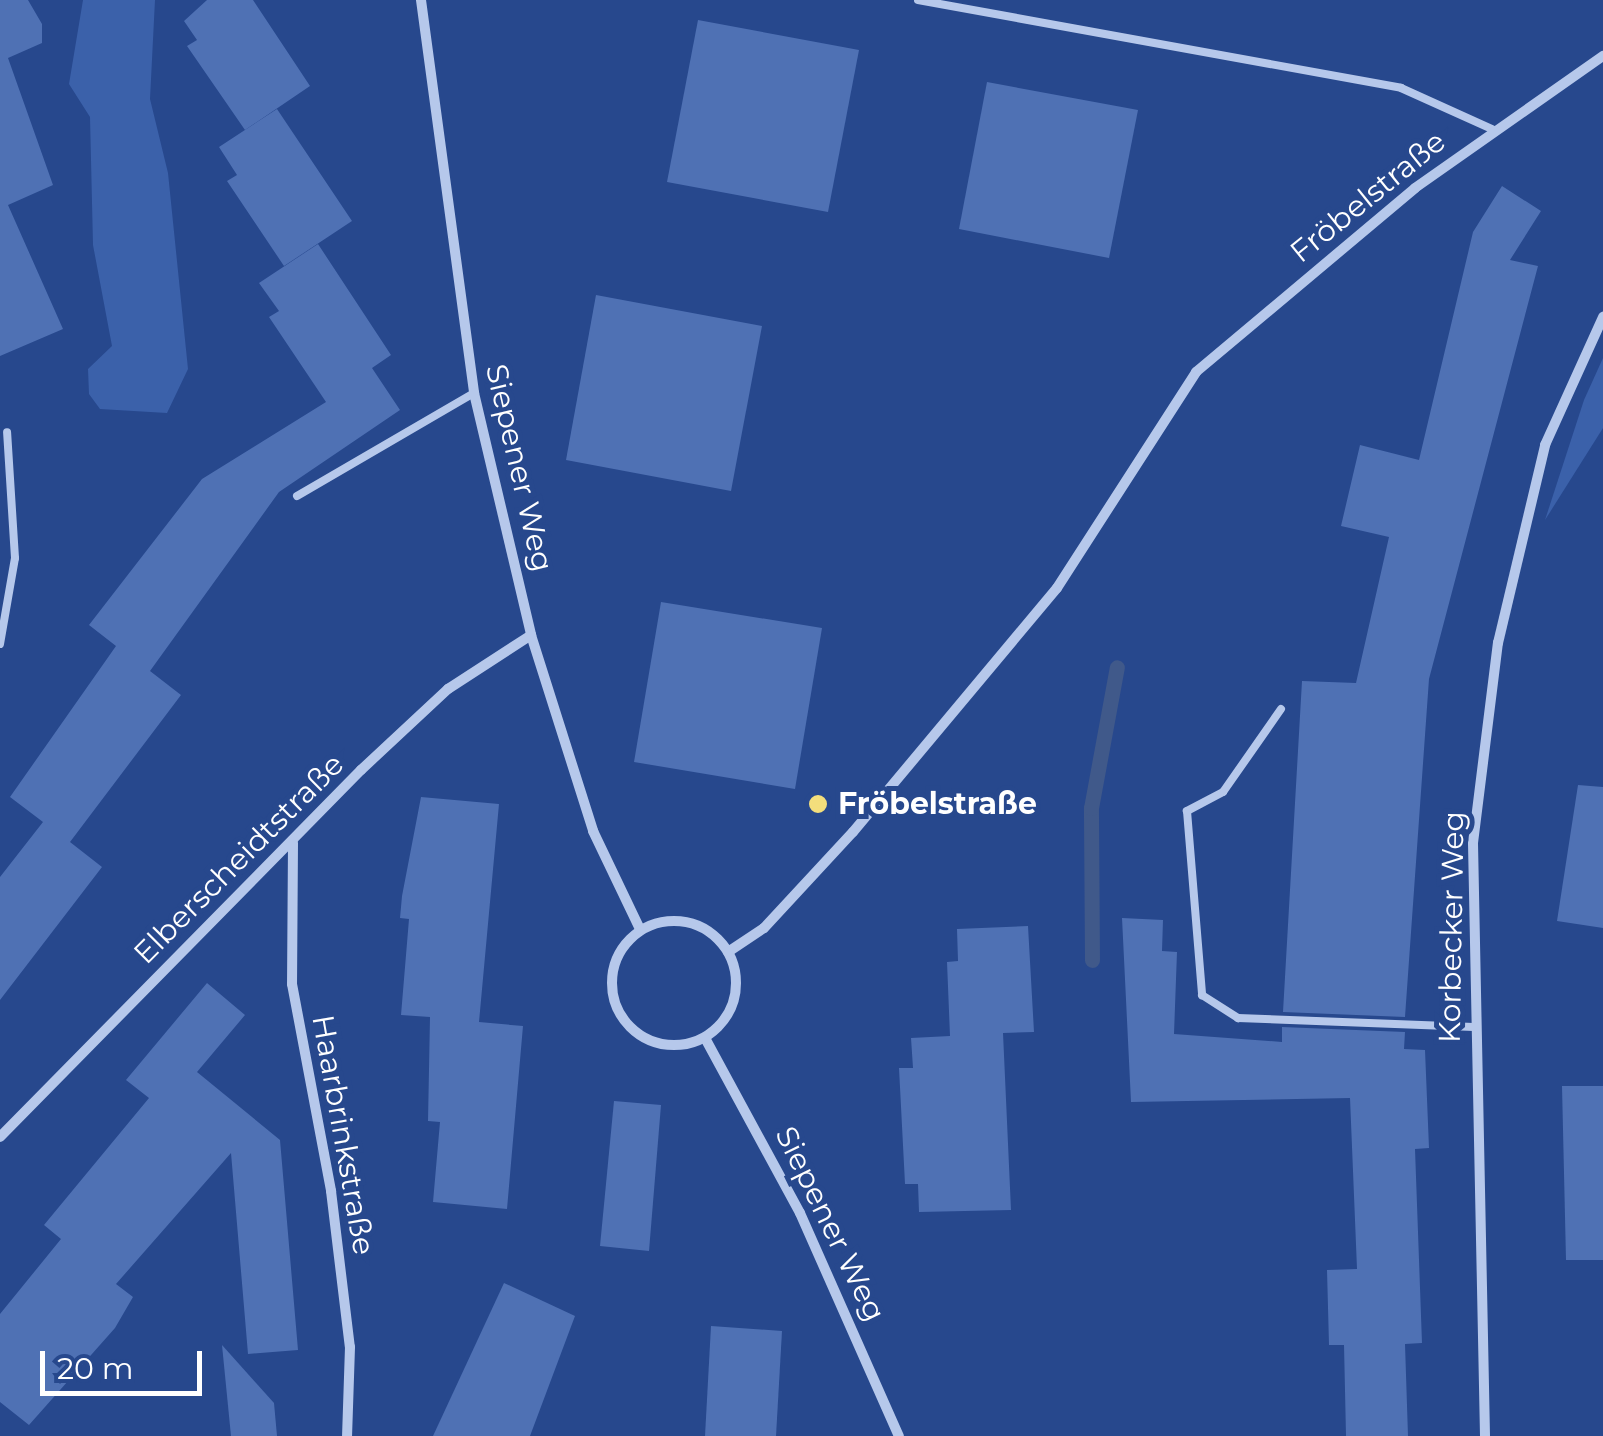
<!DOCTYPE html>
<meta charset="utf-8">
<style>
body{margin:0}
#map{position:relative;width:1603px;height:1436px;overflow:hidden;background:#27488d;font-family:Montserrat,sans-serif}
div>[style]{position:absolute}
.green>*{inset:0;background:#3b61aa}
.stream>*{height:15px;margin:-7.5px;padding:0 7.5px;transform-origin:7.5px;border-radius:7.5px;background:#40598a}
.building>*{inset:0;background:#4f71b4}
.lane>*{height:8px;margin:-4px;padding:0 4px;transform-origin:4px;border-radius:4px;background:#b6c8eb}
.street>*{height:10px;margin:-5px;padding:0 5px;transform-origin:5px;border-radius:5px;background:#b6c8eb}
.street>.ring{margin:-5px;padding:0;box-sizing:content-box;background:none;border:10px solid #b6c8eb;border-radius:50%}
.dots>*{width:28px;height:28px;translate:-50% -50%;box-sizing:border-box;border:5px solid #27488d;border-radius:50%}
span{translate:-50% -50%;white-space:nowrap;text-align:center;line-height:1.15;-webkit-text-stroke:10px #27488d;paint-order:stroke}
.street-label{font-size:30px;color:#fff}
.poi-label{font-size:30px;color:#fff;font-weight:700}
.left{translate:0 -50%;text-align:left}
.scale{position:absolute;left:40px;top:1351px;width:162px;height:45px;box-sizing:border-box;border:5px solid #fff;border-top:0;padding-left:12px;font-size:30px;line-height:35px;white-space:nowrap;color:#fff;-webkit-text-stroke:8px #27488d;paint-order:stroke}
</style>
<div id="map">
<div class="green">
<div style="clip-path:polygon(83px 0,155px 0,150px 99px,168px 173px,188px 369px,167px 413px,100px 409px,89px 394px,88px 369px,112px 346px,93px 245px,90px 117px,69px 84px)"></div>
<div style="clip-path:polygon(1603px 358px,1603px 428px,1545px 520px,1584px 400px)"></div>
</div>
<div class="stream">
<div style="left:1092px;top:960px;width:152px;rotate:-90.4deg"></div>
<div style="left:1091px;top:808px;width:143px;rotate:-79.6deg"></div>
</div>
<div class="building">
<div style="clip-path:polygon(0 0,28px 0,42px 24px,42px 43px,8px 58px,53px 185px,8px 205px,63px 329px,0 356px)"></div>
<div style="clip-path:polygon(207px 0,253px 0,310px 86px,245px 130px,187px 46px,197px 40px,184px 21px)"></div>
<div style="clip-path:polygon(698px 20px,859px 50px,828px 212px,667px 182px)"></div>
<div style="clip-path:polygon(987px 82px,1138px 110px,1109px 258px,959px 229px)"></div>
<div style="clip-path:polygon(277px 109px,352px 221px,284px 266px,227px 181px,237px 175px,219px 147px)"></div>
<div style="clip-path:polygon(1502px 186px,1541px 211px,1510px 260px,1538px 266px,1429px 679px,1405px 1017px,1283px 1012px,1302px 681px,1356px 683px,1389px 537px,1341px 526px,1360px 445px,1419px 460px,1473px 232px)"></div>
<div style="clip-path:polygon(318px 244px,391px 355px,372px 368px,400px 410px,279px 492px,150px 671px,181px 695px,70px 842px,102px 867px,0 1000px,0 877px,43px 822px,10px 797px,116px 646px,89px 625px,202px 479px,326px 402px,269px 317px,279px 311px,259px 283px)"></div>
<div style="clip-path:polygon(596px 295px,762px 326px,731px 491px,566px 460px)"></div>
<div style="clip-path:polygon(661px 602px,822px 628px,795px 789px,634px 762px)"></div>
<div style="clip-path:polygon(1578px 785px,1603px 787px,1603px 928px,1557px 921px)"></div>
<div style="clip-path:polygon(421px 797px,499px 804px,479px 1022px,523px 1026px,507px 1209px,433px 1202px,440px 1122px,428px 1121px,430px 1017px,401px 1015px,409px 919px,400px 918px,402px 896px)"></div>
<div style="clip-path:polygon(1122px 918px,1163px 920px,1162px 951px,1177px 952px,1174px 1034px,1282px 1042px,1282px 1027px,1405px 1032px,1404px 1049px,1425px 1050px,1429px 1148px,1415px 1149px,1422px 1343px,1405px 1344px,1408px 1436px,1346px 1436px,1344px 1345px,1329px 1345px,1327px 1270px,1357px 1269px,1350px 1098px,1131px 1102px)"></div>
<div style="clip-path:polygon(1028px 926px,1034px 1032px,1003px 1033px,1011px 1210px,919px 1212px,918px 1184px,905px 1184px,899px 1068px,913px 1068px,911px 1038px,950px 1036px,947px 962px,958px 961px,957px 929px)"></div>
<div style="clip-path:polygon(207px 983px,245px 1015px,197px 1072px,280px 1140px,298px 1350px,248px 1354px,231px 1153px,116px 1284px,133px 1297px,115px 1328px,29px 1425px,0 1402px,0 1314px,61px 1239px,44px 1225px,149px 1098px,126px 1080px)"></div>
<div style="clip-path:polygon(1562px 1086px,1603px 1086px,1603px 1260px,1566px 1260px)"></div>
<div style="clip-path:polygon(614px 1101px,661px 1105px,649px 1251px,600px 1246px)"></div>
<div style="clip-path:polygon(504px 1283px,575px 1316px,530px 1436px,433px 1436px)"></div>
<div style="clip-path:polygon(711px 1326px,782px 1331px,776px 1436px,705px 1436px)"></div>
<div style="clip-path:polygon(222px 1345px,274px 1403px,277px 1436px,231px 1436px)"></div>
</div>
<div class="lane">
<div style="left:918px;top:0;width:491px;rotate:10.3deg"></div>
<div style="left:1401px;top:88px;width:100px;rotate:24.3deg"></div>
<div style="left:297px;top:496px;width:205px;rotate:-30.2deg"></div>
<div style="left:0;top:644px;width:87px;rotate:-80.1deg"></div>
<div style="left:15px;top:558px;width:126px;rotate:-93.6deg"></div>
<div style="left:1281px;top:709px;width:101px;rotate:124.9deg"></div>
<div style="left:1223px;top:792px;width:41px;rotate:152.2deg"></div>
<div style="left:1187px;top:811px;width:185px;rotate:85.3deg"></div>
<div style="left:1202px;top:995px;width:43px;rotate:32.6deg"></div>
<div style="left:1238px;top:1018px;width:236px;rotate:2.2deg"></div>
</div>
<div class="street">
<div style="left:421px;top:0;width:397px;rotate:82.3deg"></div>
<div style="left:474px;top:393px;width:249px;rotate:76.7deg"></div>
<div style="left:531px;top:635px;width:206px;rotate:72.4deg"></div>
<div style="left:593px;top:831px;width:109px;rotate:64.4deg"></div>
<div style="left:293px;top:843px;width:141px;rotate:90.4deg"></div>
<div style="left:292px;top:984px;width:211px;rotate:79.3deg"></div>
<div style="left:331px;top:1191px;width:157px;rotate:83.1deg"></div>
<div style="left:350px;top:1347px;width:89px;rotate:91.9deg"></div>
<div class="ring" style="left:612px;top:921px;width:114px;height:114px"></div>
<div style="left:728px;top:952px;width:43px;rotate:-33.7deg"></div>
<div style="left:764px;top:928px;width:131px;rotate:-47.2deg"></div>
<div style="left:853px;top:832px;width:318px;rotate:-50.1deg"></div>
<div style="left:1057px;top:588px;width:257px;rotate:-57.2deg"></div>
<div style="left:1196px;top:372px;width:286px;rotate:-40deg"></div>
<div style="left:1415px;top:188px;width:230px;rotate:-35.1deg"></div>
<div style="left:705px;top:1038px;width:199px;rotate:61.5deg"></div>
<div style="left:800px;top:1213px;width:244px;rotate:66.1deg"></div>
<div style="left:0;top:1137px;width:515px;rotate:-45.47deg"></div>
<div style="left:361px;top:770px;width:119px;rotate:-43deg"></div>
<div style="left:448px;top:689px;width:99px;rotate:-33deg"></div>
<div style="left:1485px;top:1436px;width:593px;rotate:-91.16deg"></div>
<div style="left:1473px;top:843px;width:202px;rotate:-82.9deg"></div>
<div style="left:1498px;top:643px;width:204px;rotate:-76.6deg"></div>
<div style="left:1545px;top:445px;width:141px;rotate:-65.6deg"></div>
</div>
<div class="dots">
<div style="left:818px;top:804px;background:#f3de7c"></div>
</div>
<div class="street-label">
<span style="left:1368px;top:197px;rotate:-39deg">Fröbelstraße</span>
<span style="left:519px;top:468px;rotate:77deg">Siepener Weg</span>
<span style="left:239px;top:859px;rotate:-45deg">Elberscheidtstraße</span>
<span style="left:1452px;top:927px;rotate:-89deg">Korbecker Weg</span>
<span style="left:343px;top:1135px;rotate:80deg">Haarbrinkstraße</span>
<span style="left:830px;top:1224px;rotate:64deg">Siepener Weg</span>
</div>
<div class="poi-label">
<span class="left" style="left:838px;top:804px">Fröbelstraße</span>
</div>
<div class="scale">20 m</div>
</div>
